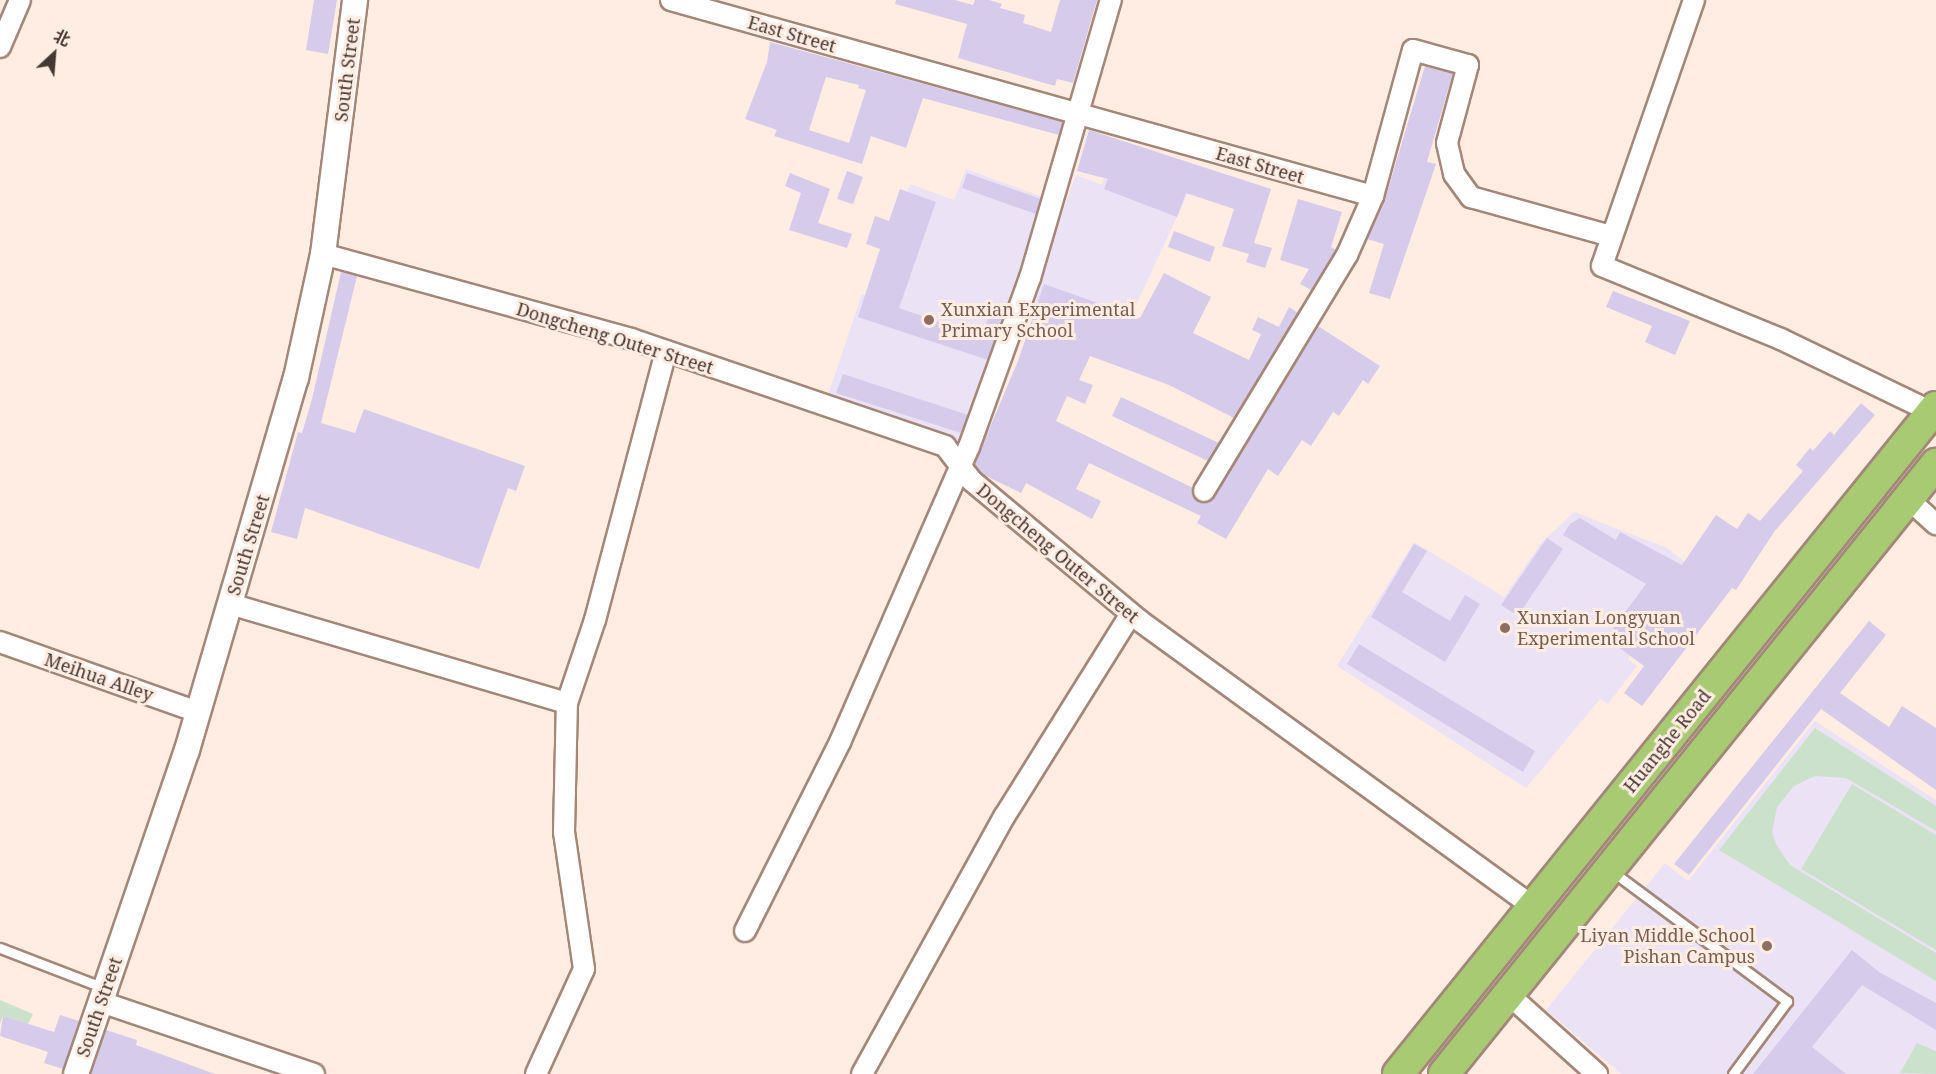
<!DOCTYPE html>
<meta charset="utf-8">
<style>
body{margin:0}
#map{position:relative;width:1936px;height:1074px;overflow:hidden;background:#ffece3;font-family:"Noto Serif","Noto Sans SC",serif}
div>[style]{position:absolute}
.education>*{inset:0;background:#ece2f6}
.green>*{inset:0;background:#cce1cc}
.building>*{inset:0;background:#d6cbea}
.roads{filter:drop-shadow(2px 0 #a38779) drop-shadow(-2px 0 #a38779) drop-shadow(0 2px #a38779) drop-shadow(0 -2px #a38779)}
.service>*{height:9px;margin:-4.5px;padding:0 4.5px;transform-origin:4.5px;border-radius:4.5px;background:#fff}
.minor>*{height:20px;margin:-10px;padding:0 10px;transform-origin:10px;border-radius:10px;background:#fff}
.tertiary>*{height:24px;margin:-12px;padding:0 12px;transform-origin:12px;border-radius:12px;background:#fff}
.primary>*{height:30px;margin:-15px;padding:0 15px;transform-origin:15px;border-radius:15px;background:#a8ca73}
.dots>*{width:16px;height:16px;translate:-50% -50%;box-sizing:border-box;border:3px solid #ffece3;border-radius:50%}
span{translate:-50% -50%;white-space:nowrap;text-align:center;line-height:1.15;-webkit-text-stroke:6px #ffece3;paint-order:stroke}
.street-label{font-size:18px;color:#463934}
.education-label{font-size:18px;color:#785e54}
.left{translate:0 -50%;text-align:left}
.right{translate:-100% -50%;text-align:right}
.north{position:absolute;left:24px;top:24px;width:60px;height:60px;-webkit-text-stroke:4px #ffece3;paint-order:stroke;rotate:26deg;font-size:16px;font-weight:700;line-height:24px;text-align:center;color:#463934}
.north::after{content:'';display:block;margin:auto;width:21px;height:27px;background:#463934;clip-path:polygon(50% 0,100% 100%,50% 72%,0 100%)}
</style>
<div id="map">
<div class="education">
<div style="clip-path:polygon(966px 169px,1065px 205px,1076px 175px,1102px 185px,1106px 175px,1145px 177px,1188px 193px,1120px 340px,1012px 301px,964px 445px,827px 398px,862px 294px,872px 297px,910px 184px,954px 200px)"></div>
<div style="clip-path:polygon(1574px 512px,1667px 548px,1700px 573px,1694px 570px,1628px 659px,1637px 666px,1608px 704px,1600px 699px,1526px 788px,1337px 666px,1414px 542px,1504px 597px,1541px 543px)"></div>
<div style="clip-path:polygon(1815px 721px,1936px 800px,1936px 1074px,1621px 1074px,1546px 1010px,1665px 863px,1688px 881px)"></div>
</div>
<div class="green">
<div style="clip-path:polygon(1815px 728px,1936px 806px,1936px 831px,1846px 778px,1815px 776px,1794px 786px,1777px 807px,1772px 832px,1776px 844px,1790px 865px,1936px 953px,1936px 981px,1719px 850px)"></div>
<div style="clip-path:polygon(1852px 784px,1936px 835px,1936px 950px,1801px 869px)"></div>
<div style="clip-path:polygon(0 1000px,33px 1014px,28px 1024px,3px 1016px,0 1024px)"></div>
<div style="clip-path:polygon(1917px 1043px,1936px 1051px,1936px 1074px,1900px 1073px)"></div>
</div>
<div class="building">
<div style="clip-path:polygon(314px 0,337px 0,328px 54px,306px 50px)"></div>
<div style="clip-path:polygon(896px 0,955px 0,973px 5px,975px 0,989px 0,1002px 4px,1000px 8px,1025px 15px,1023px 23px,1051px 32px,1060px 0,1097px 0,1073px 83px,1057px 79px,1055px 86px,958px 58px,967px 24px,895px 4px)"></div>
<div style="clip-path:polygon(evenodd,770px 42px,1063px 122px,1059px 135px,923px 98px,906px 148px,871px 136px,862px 164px,774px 136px,777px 130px,745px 119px,767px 62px,770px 42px,826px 77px,859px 85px,858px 88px,866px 90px,849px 143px,809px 130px,826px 77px)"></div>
<div style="clip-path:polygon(1425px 66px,1453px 73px,1427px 162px,1436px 164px,1390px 299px,1369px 293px,1384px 244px,1367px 239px,1385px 199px)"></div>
<div style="clip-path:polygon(1089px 130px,1271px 189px,1254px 243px,1272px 248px,1265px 268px,1246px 262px,1249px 254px,1222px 246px,1234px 209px,1186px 193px,1177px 217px,1104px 189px,1108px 179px,1077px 171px)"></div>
<div style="clip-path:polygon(847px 171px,863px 177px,853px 204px,837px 199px)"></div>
<div style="clip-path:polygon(790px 173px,830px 189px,818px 223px,852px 234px,847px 248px,789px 230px,801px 193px,785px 186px)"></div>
<div style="clip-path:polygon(967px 173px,1041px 199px,1036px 214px,962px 188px)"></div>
<div style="clip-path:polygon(900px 189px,936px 202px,899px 308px,982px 336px,992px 306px,1004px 310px,988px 360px,858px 317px,880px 249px,866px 244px,875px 216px,889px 221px)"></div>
<div style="clip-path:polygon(1298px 199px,1342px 212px,1331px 247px,1336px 250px,1311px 290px,1300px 284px,1309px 269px,1280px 260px)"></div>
<div style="clip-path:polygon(1174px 231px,1215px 247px,1210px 262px,1168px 247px)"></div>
<div style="clip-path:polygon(341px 272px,357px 276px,321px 423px,355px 433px,364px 409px,525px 466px,516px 491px,508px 488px,479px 569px,305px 508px,297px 539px,271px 532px,298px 432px,302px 433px,312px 399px)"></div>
<div style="clip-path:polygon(1164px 273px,1211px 297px,1193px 333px,1249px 360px,1261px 334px,1252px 330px,1258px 317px,1279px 327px,1289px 307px,1298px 313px,1234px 418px,1169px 385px,1090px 356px,1079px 380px,1093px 385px,1085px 404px,1067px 396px,1056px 421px,1193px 488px,1198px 501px,1209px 502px,1214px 497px,1318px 326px,1380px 366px,1368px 384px,1363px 380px,1339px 416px,1333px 412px,1311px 446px,1302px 440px,1278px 476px,1268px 469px,1226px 539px,1197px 523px,1201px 516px,1089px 463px,1076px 489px,1101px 501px,1092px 519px,1026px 483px,1021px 493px,984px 475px,974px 465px,1018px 361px,1044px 284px,1140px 318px)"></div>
<div style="clip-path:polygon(1613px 291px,1690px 321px,1675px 355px,1645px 342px,1652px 326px,1606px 307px)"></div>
<div style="clip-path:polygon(843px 374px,968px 415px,961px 433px,836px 393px)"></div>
<div style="clip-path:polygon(1121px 397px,1219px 443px,1208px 461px,1112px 416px)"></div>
<div style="clip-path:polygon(1861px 403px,1875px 415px,1774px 532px,1736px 590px,1732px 588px,1642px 706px,1624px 693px,1644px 666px,1606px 638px,1646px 584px,1563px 535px,1570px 524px,1580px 518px,1616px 540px,1620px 532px,1682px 565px,1716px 515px,1737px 529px,1748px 513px,1760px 521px,1803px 471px,1796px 465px,1810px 448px,1813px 451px,1830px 431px,1834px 435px)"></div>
<div style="clip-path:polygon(1547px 538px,1563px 549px,1518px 616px,1501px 605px)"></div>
<div style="clip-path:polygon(1414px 544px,1427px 551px,1402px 592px,1450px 621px,1465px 595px,1480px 604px,1445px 662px,1371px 617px)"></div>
<div style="clip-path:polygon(1869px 621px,1886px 635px,1840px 693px,1889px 727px,1902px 706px,1936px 728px,1936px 790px,1821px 709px,1689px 875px,1674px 864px)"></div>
<div style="clip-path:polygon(1359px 644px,1535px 751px,1523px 772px,1347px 664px)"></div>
<div style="clip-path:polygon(1852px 950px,1879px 972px,1936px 1003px,1936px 1030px,1862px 985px,1812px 1047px,1846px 1074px,1753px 1074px)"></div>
<div style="clip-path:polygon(60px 1015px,79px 1021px,63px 1069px,44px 1063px,48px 1052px,0 1036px,3px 1016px,54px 1032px)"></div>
<div style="clip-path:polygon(106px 1030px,137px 1040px,136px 1045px,215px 1074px,91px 1074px)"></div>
</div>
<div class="roads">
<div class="service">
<div style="left:1613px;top:872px;width:217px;rotate:36.6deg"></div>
<div style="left:1787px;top:1001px;width:91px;rotate:126.5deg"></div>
<div style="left:0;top:948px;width:111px;rotate:21deg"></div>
</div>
<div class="minor">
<div style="left:671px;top:0;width:729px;rotate:15.6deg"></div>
<div style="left:1373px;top:196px;width:151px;rotate:-74.7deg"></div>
<div style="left:1413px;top:50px;width:57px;rotate:15.3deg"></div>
<div style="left:1468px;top:65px;width:81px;rotate:105.1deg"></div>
<div style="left:1447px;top:143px;width:32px;rotate:77deg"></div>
<div style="left:1454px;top:174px;width:29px;rotate:54deg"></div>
<div style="left:1471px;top:197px;width:145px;rotate:15.6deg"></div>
<div style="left:1694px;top:0;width:281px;rotate:109.1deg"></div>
<div style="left:1602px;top:266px;width:193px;rotate:22.2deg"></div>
<div style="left:1781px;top:339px;width:168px;rotate:25.8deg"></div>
<div style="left:0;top:47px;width:51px;rotate:-66.9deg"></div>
<div style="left:323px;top:254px;width:320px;rotate:15.4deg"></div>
<div style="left:631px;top:339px;width:332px;rotate:18.8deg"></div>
<div style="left:945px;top:446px;width:44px;rotate:52.4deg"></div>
<div style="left:972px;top:481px;width:219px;rotate:39.8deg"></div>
<div style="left:1140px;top:621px;width:486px;rotate:36deg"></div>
<div style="left:1204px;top:491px;width:276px;rotate:-58.8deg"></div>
<div style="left:1347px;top:255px;width:64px;rotate:-66.2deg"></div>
<div style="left:1908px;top:499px;width:38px;rotate:42deg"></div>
<div style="left:230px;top:604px;width:351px;rotate:16.4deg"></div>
<div style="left:0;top:642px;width:210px;rotate:19.5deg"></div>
<div style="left:745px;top:931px;width:212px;rotate:-63.3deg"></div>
<div style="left:840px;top:742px;width:322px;rotate:-66.4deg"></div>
<div style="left:969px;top:447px;width:180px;rotate:-70.2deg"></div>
<div style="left:1030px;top:278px;width:290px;rotate:-73.8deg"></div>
<div style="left:1508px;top:994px;width:120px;rotate:42deg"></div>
<div style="left:101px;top:1002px;width:225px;rotate:18.7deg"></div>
<div style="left:536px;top:1074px;width:115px;rotate:-65.4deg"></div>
<div style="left:584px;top:969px;width:138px;rotate:-98.3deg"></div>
<div style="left:564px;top:832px;width:129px;rotate:-88.7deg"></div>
<div style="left:567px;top:703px;width:88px;rotate:-71.4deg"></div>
<div style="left:595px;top:620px;width:278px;rotate:-75.2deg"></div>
<div style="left:862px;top:1074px;width:294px;rotate:-61.1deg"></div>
<div style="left:1004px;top:817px;width:239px;rotate:-58deg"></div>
</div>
<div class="tertiary">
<div style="left:76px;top:1074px;width:342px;rotate:-71.1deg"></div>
<div style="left:187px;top:750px;width:388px;rotate:-73.7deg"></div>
<div style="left:296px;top:378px;width:127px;rotate:-77.7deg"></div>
<div style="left:323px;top:254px;width:256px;rotate:-82.8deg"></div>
</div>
<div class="primary">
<div style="left:1398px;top:1074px;width:857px;rotate:-51.11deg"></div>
<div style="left:1444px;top:1074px;width:784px;rotate:-51.11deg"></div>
</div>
</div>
<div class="dots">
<div style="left:929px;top:320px;background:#8d6e63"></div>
<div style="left:1505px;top:628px;background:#8d6e63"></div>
<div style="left:1767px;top:946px;background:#8d6e63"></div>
</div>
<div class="street-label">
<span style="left:792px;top:34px;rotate:16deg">East Street</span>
<span style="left:347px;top:70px;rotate:-83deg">South Street</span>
<span style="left:1260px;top:165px;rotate:16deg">East Street</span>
<span style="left:615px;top:338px;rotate:17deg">Dongcheng Outer Street</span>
<span style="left:248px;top:545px;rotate:-73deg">South Street</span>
<span style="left:1058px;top:553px;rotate:40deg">Dongcheng Outer Street</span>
<span style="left:99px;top:677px;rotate:19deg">Meihua Alley</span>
<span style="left:1667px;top:741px;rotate:-51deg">Huanghe Road</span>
<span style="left:99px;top:1007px;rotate:-71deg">South Street</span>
</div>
<div class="education-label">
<span class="left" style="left:941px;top:320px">Xunxian Experimental<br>Primary School</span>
<span class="left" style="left:1517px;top:628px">Xunxian Longyuan<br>Experimental School</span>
<span class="right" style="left:1755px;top:946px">Liyan Middle School<br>Pishan Campus</span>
</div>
<div class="north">北</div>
</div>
